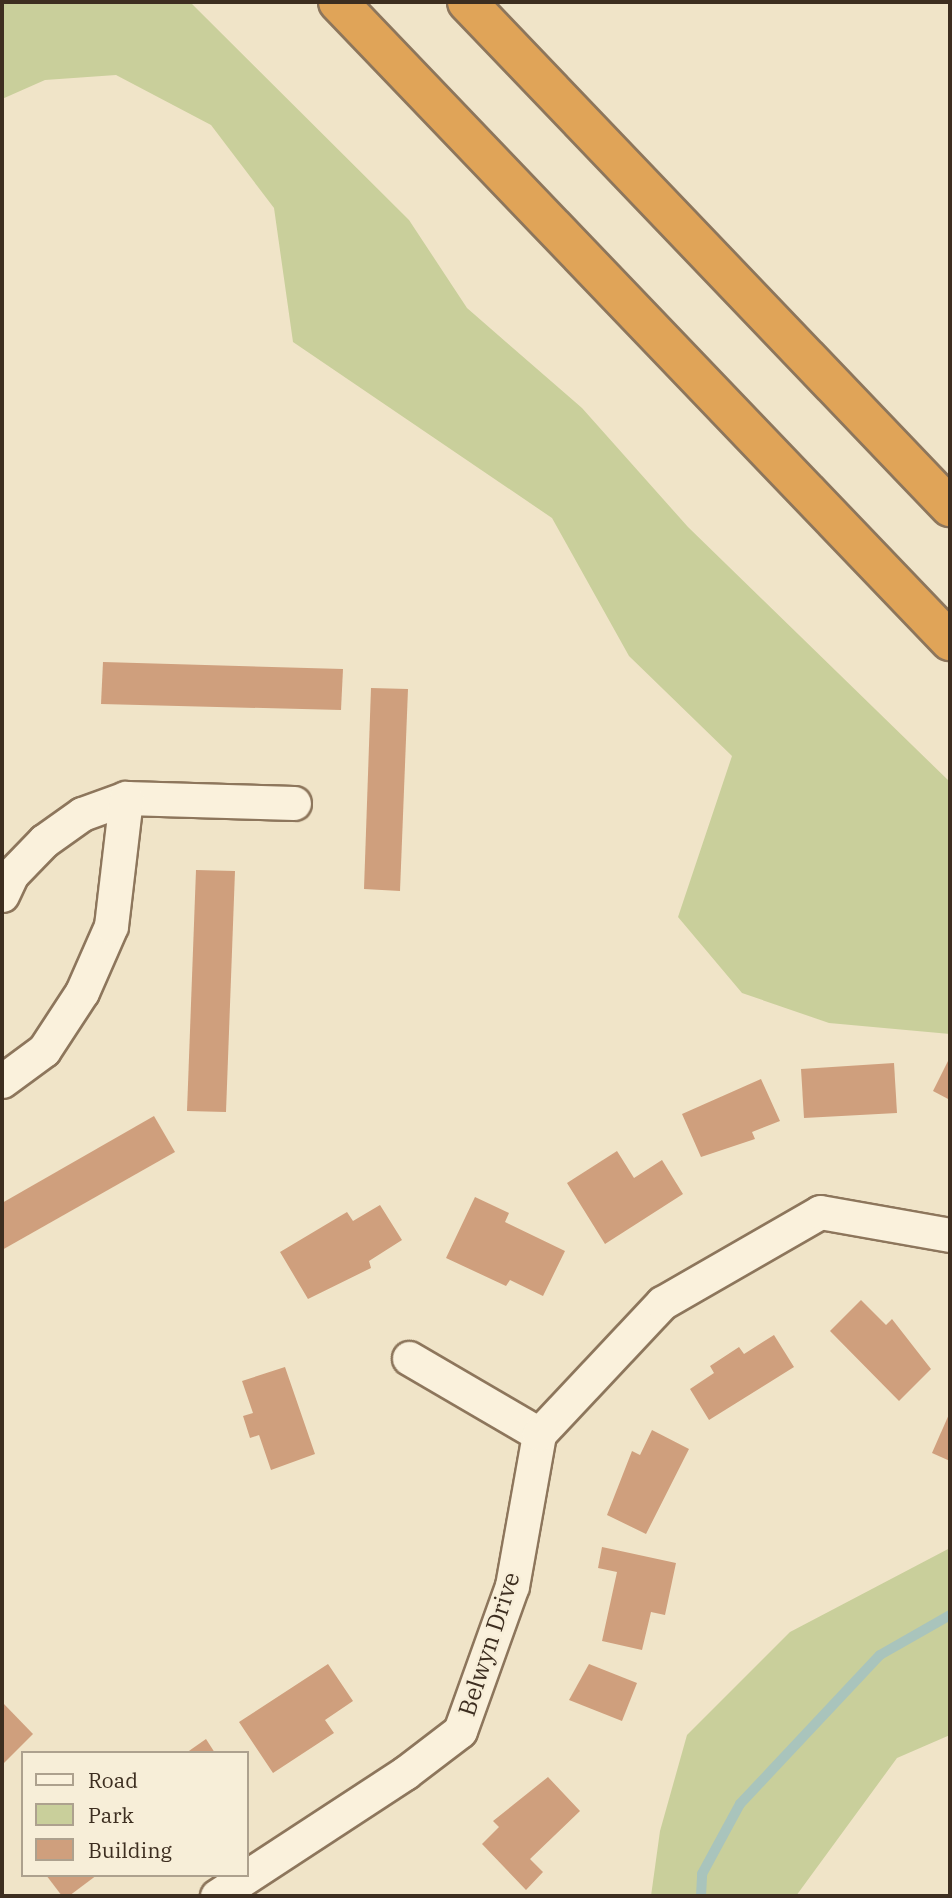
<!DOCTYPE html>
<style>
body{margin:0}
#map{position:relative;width:952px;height:1898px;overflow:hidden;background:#f0e4c8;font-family:"IBM Plex Serif",serif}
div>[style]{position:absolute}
.green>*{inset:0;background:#c9cf9b}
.stream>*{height:10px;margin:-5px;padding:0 5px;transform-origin:5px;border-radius:5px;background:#a9c4bc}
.building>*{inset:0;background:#cf9f7d}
.roads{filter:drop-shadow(2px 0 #8d765c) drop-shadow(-2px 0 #8d765c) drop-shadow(0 2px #8d765c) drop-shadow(0 -2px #8d765c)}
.street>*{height:33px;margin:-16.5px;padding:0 16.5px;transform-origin:16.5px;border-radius:16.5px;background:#faf1dc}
.highway>*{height:38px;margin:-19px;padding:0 19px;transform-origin:19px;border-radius:19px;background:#e0a458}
span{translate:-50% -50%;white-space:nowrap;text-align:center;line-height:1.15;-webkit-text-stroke:5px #f7eed8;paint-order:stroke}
.street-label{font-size:24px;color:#3d2e20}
.frame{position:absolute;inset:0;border:4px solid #3d2e20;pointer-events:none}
.legend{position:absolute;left:21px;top:1751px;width:228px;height:126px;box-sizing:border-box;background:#f7eed8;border:2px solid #ada18e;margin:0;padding:9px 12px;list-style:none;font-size:21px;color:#3d2e20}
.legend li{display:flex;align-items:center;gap:14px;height:35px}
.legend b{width:35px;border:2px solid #ada18e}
</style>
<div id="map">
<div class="green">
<div style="clip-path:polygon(2px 2px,190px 2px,409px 220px,467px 308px,582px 408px,688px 527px,950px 782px,950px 1034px,829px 1023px,742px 993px,678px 917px,732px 756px,629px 656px,552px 518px,293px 342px,274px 208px,211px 125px,116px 75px,45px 80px,2px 99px)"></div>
<div style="clip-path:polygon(950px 1548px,950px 1735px,897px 1758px,796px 1896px,651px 1896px,660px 1831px,687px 1735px,790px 1632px)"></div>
</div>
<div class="stream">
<div style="left:701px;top:1896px;width:22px;rotate:-87deg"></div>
<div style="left:702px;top:1874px;width:80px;rotate:-61.5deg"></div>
<div style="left:740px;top:1804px;width:204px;rotate:-46.8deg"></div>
<div style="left:880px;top:1655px;width:81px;rotate:-29.7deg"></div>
</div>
<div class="building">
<div style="clip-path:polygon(103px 662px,343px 669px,341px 710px,101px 704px)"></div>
<div style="clip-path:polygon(371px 688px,408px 689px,400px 891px,364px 889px)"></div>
<div style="clip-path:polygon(196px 870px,235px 871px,226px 1112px,187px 1111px)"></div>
<div style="clip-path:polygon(950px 1057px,950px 1100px,933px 1091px)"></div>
<div style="clip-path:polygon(894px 1063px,897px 1113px,804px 1118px,801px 1069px)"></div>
<div style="clip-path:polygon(761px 1079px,780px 1121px,752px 1132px,755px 1139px,701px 1157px,682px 1114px)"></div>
<div style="clip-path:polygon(154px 1116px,175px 1152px,2px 1250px,2px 1203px)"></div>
<div style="clip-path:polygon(617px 1151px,634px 1178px,662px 1160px,683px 1194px,605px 1244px,567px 1183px)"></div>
<div style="clip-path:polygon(475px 1197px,509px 1213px,505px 1222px,565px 1251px,543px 1296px,510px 1280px,506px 1286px,446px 1258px)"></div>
<div style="clip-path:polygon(380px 1205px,402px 1240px,369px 1261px,371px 1268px,308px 1299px,280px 1252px,347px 1212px,353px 1221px)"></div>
<div style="clip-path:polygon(861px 1300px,886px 1325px,892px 1319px,931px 1369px,899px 1401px,830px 1331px)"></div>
<div style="clip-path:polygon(774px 1335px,794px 1367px,709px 1420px,690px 1389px,714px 1373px,710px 1366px,739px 1347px,744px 1354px)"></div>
<div style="clip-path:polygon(285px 1367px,315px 1454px,271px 1470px,259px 1435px,250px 1438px,243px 1416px,253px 1413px,242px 1381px)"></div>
<div style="clip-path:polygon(950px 1412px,950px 1461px,932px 1453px)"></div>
<div style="clip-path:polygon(652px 1430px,689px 1449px,646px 1534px,607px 1515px,632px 1451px,640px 1455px)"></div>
<div style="clip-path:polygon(602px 1547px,676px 1563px,665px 1615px,651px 1612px,642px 1650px,602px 1641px,617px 1572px,598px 1568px)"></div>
<div style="clip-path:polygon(328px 1664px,353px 1701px,325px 1720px,334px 1733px,273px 1773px,239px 1722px)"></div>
<div style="clip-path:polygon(589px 1664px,637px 1683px,622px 1721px,569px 1700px)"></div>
<div style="clip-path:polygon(2px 1702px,33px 1734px,2px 1765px)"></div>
<div style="clip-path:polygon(206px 1739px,215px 1753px,186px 1753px)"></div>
<div style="clip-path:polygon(548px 1777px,580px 1811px,530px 1859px,543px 1872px,526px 1890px,482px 1844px,499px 1827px,493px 1821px)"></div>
<div style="clip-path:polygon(46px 1875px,97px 1875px,69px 1896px,62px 1896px)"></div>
</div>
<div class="roads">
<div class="street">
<div style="left:2px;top:895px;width:23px;rotate:-65deg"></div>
<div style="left:12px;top:874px;width:46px;rotate:-45.9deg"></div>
<div style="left:44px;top:841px;width:47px;rotate:-35.4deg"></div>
<div style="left:82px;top:814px;width:47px;rotate:-20deg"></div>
<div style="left:126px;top:798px;width:168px;rotate:1.7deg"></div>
<div style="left:2px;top:1081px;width:52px;rotate:-36.4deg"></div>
<div style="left:44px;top:1050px;width:69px;rotate:-56.8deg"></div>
<div style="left:82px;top:992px;width:72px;rotate:-66.3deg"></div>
<div style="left:111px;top:926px;width:129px;rotate:-83.3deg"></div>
<div style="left:409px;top:1358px;width:151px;rotate:30.3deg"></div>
<div style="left:217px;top:1896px;width:225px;rotate:-33.2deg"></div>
<div style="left:405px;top:1773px;width:69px;rotate:-37.4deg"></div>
<div style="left:460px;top:1731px;width:154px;rotate:-70.3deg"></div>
<div style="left:512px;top:1586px;width:154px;rotate:-79.9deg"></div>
<div style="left:539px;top:1434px;width:180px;rotate:-46.8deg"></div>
<div style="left:662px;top:1303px;width:182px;rotate:-29.9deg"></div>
<div style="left:820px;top:1212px;width:132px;rotate:10deg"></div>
</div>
<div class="highway">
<div style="left:338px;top:2px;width:885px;rotate:46.24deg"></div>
<div style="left:467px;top:2px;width:699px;rotate:46.28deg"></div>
</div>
</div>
<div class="street-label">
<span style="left:489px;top:1644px;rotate:-72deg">Belwyn Drive</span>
</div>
<div class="frame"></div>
<ul class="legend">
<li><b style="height:9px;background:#faf1dc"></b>Road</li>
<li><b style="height:19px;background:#c9cf9b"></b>Park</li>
<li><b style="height:19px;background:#cf9f7d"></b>Building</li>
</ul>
</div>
